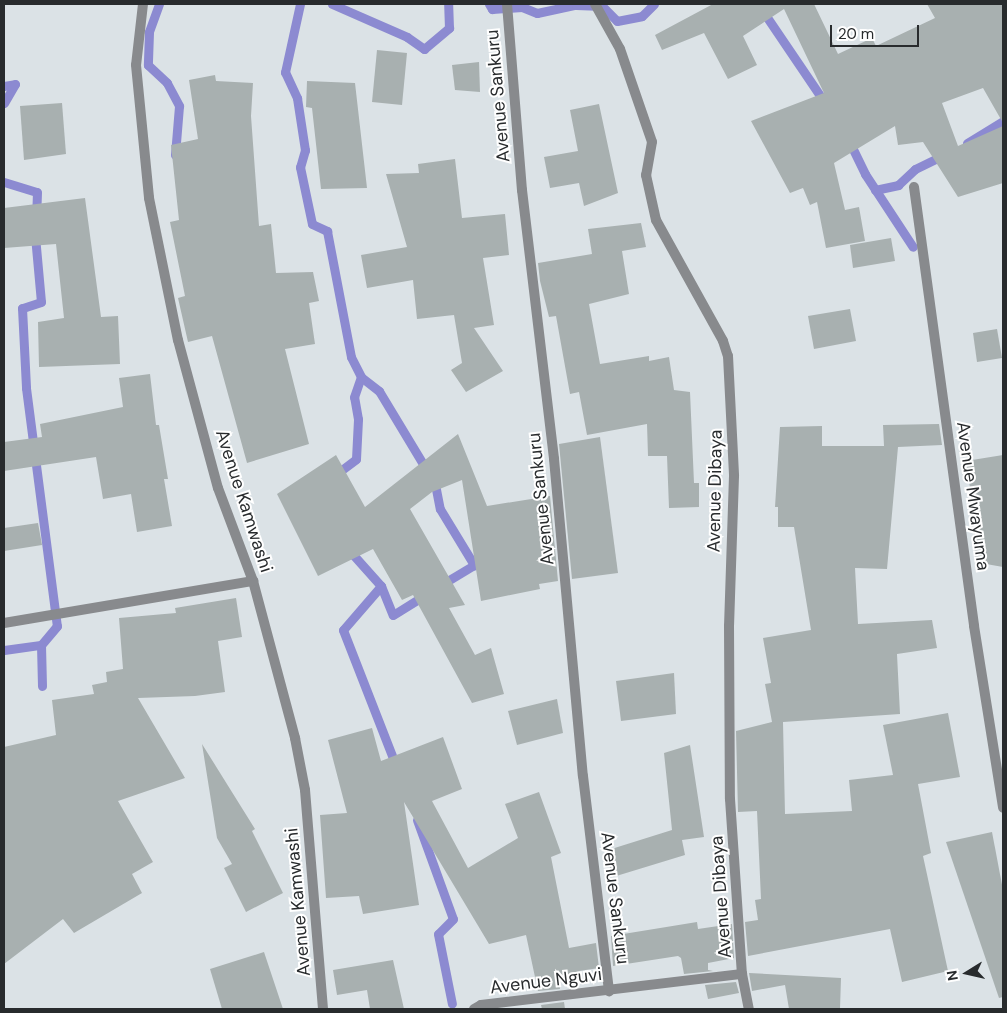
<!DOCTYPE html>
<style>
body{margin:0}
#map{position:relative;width:1007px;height:1013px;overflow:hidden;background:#dbe2e6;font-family:"DM Sans",sans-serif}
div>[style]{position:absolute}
.stream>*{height:9px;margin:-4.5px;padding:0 4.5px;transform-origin:4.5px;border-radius:4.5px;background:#8c8ad1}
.building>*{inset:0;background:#a8b0b0}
.street>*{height:10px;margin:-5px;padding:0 5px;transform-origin:5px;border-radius:5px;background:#888a8d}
span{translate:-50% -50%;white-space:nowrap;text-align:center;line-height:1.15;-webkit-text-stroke:4px #fff;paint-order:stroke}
.street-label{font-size:18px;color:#282b2d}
.frame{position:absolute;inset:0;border:5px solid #282b2d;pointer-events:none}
.north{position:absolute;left:942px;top:948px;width:50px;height:50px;-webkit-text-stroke:4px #fff;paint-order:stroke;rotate:260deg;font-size:14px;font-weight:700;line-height:20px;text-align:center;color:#282b2d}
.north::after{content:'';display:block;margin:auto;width:18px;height:22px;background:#282b2d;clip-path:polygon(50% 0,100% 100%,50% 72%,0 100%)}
.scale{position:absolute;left:830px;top:25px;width:89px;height:22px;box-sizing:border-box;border:2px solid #282b2d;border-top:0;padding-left:6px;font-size:15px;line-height:18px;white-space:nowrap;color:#282b2d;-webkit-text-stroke:4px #fff;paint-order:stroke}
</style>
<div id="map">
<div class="stream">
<div style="left:159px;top:4px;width:30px;rotate:110deg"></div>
<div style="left:149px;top:32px;width:33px;rotate:92deg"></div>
<div style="left:148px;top:65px;width:26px;rotate:43deg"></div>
<div style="left:167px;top:83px;width:26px;rotate:62deg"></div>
<div style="left:179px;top:106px;width:49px;rotate:94.7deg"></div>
<div style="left:300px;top:4px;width:70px;rotate:102.4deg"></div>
<div style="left:285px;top:72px;width:29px;rotate:65deg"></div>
<div style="left:297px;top:98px;width:53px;rotate:81.3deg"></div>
<div style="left:305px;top:150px;width:18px;rotate:106deg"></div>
<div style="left:300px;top:167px;width:58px;rotate:78.1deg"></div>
<div style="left:312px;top:224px;width:17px;rotate:25deg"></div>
<div style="left:327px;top:231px;width:128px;rotate:79.2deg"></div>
<div style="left:351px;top:357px;width:22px;rotate:63deg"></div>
<div style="left:361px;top:377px;width:23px;rotate:38deg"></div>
<div style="left:379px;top:391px;width:109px;rotate:58.9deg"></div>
<div style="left:435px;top:484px;width:25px;rotate:79deg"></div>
<div style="left:440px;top:509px;width:66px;rotate:58.7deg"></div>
<div style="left:474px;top:565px;width:39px;rotate:149deg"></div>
<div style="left:332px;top:4px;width:82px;rotate:23.7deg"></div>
<div style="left:407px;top:37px;width:21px;rotate:35deg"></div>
<div style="left:424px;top:49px;width:33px;rotate:-40deg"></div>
<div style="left:449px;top:28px;width:24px;rotate:-92deg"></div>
<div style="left:489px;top:4px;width:6px;rotate:59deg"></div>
<div style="left:492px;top:9px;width:30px;rotate:-4deg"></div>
<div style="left:522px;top:7px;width:16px;rotate:22deg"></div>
<div style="left:537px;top:13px;width:40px;rotate:-12deg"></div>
<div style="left:576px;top:5px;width:26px;rotate:2deg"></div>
<div style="left:602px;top:6px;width:21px;rotate:45deg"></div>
<div style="left:617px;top:21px;width:25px;rotate:-11deg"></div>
<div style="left:642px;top:16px;width:17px;rotate:-45deg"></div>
<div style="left:758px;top:4px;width:120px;rotate:55.9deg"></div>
<div style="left:4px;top:86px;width:11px;rotate:-10deg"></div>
<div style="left:15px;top:84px;width:22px;rotate:120deg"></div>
<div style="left:849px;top:141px;width:37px;rotate:64deg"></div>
<div style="left:865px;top:174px;width:87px;rotate:56.7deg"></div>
<div style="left:967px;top:143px;width:42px;rotate:-31.4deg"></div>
<div style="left:4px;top:182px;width:34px;rotate:17deg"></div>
<div style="left:37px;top:192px;width:23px;rotate:92deg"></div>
<div style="left:875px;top:190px;width:24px;rotate:-12deg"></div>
<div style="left:898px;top:185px;width:23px;rotate:-43deg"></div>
<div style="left:915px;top:169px;width:32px;rotate:-26deg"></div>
<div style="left:35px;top:236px;width:66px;rotate:84.8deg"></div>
<div style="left:41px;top:302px;width:20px;rotate:162deg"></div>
<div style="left:22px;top:308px;width:80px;rotate:87.1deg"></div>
<div style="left:26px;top:388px;width:240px;rotate:82.6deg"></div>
<div style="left:57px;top:626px;width:25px;rotate:130deg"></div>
<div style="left:41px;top:645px;width:41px;rotate:88.6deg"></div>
<div style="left:335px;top:475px;width:26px;rotate:-37deg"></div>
<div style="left:356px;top:459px;width:40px;rotate:-87.1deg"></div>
<div style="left:358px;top:419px;width:22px;rotate:-100deg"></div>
<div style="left:354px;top:397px;width:21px;rotate:-71deg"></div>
<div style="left:348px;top:549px;width:50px;rotate:48.3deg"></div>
<div style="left:381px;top:586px;width:58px;rotate:130.8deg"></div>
<div style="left:343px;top:630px;width:146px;rotate:68.7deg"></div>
<div style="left:381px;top:586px;width:31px;rotate:68deg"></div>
<div style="left:393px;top:615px;width:38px;rotate:-32deg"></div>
<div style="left:4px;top:650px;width:37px;rotate:-8deg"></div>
<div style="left:417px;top:820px;width:105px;rotate:70deg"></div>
<div style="left:453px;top:919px;width:21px;rotate:135deg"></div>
<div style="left:438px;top:934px;width:71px;rotate:78.7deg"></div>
</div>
<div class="building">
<div style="clip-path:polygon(713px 4px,814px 4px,838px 54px,872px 38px,876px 46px,935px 18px,927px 4px,1003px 4px,1003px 123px,983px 88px,942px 103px,958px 146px,1003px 126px,1003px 183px,958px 197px,923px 142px,898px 145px,895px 126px,834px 163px,845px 210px,859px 207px,865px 241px,826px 248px,817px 202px,810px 205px,803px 188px,790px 193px,751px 121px,824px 93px,784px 9px,743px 36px,757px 65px,728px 79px,704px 33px,662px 50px,655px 35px)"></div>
<div style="clip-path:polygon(377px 50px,407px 53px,402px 105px,372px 102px)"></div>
<div style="clip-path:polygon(479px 62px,480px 92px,455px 90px,452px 65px)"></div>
<div style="clip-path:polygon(215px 75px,216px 81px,253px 83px,251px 116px,259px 226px,271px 224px,276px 273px,313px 272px,319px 301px,309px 303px,315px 344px,285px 349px,309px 444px,247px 463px,212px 336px,188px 342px,178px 298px,185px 296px,170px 222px,179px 220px,171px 145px,198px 139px,189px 80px)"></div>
<div style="clip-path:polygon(307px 81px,355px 83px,367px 188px,321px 189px,312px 108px,306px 107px)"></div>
<div style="clip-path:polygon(62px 103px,66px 154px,24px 160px,20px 106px)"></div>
<div style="clip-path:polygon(599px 104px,618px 193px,584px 206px,579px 183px,550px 188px,544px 157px,578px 151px,570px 110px)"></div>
<div style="clip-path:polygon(455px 159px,462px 218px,505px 214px,509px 255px,483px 258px,494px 325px,474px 328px,503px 371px,466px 392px,451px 370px,462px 363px,454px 315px,417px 319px,413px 280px,367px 288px,361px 255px,407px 247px,386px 174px,419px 173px,418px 164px)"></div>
<div style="clip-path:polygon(85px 198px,101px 317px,118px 316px,120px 364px,39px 367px,38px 322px,64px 318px,56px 244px,4px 248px,4px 208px)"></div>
<div style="clip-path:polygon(641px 223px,646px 247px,622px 251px,629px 294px,589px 304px,600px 364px,649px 356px,649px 361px,669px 357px,674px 390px,690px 392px,694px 483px,699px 483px,699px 507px,669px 508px,667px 456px,648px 456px,647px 424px,587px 435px,579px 392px,570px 394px,556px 316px,549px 317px,540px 281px,538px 263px,592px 254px,588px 229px)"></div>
<div style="clip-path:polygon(891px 238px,895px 261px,853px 268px,850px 245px)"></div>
<div style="clip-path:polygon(850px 309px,856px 341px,814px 349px,808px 316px)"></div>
<div style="clip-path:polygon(997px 329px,1002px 358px,977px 362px,973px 333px)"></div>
<div style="clip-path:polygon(150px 374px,156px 425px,159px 425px,168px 479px,164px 479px,172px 526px,137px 532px,131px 494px,103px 499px,96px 457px,4px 471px,4px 442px,42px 437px,40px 424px,123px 407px,119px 378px)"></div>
<div style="clip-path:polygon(939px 424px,942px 445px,898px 447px,887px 569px,855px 568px,858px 624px,932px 620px,937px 648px,897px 654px,900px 714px,783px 722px,785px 814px,852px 811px,849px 780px,893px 775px,883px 725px,948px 713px,960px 777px,918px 784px,931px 853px,923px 856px,948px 971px,902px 982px,890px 929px,748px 956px,745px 922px,758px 920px,755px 900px,761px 899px,757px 811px,738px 812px,736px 731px,772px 722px,765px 684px,771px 683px,763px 638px,811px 630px,794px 527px,778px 527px,778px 507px,775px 507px,780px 427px,822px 426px,822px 446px,884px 446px,883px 425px)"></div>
<div style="clip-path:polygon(458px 434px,487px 506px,550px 496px,558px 581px,539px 584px,540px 589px,481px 601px,462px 480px,432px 492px,410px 509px,465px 605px,449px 608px,475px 655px,491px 648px,504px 694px,472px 703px,413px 595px,402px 600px,373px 549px,318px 576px,277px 494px,336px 455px,365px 507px)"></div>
<div style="clip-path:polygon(600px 437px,618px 573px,572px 579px,559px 444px)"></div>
<div style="clip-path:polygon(1003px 455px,1003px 567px,975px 562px,974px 515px,966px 461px)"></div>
<div style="clip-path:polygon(38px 523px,42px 545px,4px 551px,4px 528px)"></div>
<div style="clip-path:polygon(236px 598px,242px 637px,218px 641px,225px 692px,195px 696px,138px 698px,185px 778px,118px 801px,153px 862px,132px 874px,142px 893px,74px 933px,63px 919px,4px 964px,4px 747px,56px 735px,52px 700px,94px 694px,92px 685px,107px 682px,106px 672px,123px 669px,119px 618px,176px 613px,175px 608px)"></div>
<div style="clip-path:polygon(674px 673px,676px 714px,621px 721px,616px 681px)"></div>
<div style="clip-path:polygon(557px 699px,563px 733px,517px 745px,508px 711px)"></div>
<div style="clip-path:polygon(372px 728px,381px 761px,443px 737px,462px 789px,432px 801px,468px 868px,518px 838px,505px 804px,539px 792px,561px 853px,551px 857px,569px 948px,596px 943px,599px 968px,579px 971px,580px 976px,559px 983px,560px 989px,538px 991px,526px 935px,489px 944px,404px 802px,419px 905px,363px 914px,359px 896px,326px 898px,320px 815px,347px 813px,328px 740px)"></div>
<div style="clip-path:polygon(202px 744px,255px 829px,252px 831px,283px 893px,246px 912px,224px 868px,232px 864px,217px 838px)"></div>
<div style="clip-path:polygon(690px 745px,704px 837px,682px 840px,685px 855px,613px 877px,605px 851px,672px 830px,664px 753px)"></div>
<div style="clip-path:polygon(992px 832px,1003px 890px,1003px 997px,999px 998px,946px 842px)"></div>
<div style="clip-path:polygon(697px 922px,698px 929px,732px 924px,734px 958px,708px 963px,708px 970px,713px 971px,684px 974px,681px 958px,678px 956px,613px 966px,611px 936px)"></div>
<div style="clip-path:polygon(264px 952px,283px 1009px,222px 1009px,210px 969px)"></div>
<div style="clip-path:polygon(393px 960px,404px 1009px,370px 1009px,367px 990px,337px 995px,333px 970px)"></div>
<div style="clip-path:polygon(749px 973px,841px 978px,840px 1009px,789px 1009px,785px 985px,752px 991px)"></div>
<div style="clip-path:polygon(736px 982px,739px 993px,708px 999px,705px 985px)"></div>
<div style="clip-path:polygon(564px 1002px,565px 1009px,542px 1009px,541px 1005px)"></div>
</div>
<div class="street">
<div style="left:143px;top:4px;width:61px;rotate:96.5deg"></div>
<div style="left:136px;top:65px;width:134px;rotate:84.4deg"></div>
<div style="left:149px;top:198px;width:145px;rotate:78.5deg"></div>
<div style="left:178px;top:340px;width:153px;rotate:74.9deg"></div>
<div style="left:218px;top:488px;width:99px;rotate:69.4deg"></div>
<div style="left:253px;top:581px;width:163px;rotate:75deg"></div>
<div style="left:295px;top:738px;width:53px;rotate:79.1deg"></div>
<div style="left:305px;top:790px;width:220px;rotate:85.3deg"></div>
<div style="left:507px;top:4px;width:187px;rotate:85.4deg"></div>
<div style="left:522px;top:190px;width:271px;rotate:83.2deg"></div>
<div style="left:554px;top:459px;width:318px;rotate:84.8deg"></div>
<div style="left:583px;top:776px;width:217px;rotate:83.1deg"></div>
<div style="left:595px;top:4px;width:51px;rotate:60.9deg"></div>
<div style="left:620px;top:49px;width:98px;rotate:71deg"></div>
<div style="left:652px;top:142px;width:34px;rotate:100deg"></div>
<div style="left:646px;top:175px;width:46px;rotate:77.5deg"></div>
<div style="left:656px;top:220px;width:138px;rotate:61deg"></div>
<div style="left:723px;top:341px;width:16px;rotate:72deg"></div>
<div style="left:728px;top:356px;width:120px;rotate:87.1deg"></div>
<div style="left:734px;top:476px;width:150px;rotate:91.9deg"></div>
<div style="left:729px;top:626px;width:173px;rotate:89.7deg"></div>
<div style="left:730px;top:799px;width:175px;rotate:86.1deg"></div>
<div style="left:742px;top:974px;width:36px;rotate:79deg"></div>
<div style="left:914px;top:187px;width:443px;rotate:82.2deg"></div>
<div style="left:974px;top:626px;width:184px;rotate:80.9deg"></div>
<div style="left:4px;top:623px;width:253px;rotate:-9.6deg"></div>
<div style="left:474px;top:1009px;width:8px;rotate:-30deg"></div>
<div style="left:481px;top:1005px;width:263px;rotate:-6.8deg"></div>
</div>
<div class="street-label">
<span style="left:498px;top:96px;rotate:-95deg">Avenue Sankuru</span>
<span style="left:715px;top:491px;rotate:-89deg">Avenue Dibaya</span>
<span style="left:973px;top:496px;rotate:82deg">Avenue Mwayuma</span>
<span style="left:541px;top:499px;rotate:-96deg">Avenue Sankuru</span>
<span style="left:244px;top:501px;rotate:72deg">Avenue Kamwashi</span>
<span style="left:721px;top:897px;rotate:-94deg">Avenue Dibaya</span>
<span style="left:615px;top:898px;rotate:83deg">Avenue Sankuru</span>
<span style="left:298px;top:902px;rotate:-95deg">Avenue Kamwashi</span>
<span style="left:546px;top:981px;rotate:-7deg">Avenue Nguvi</span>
</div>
<div class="frame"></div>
<div class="north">N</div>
<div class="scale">20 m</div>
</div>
